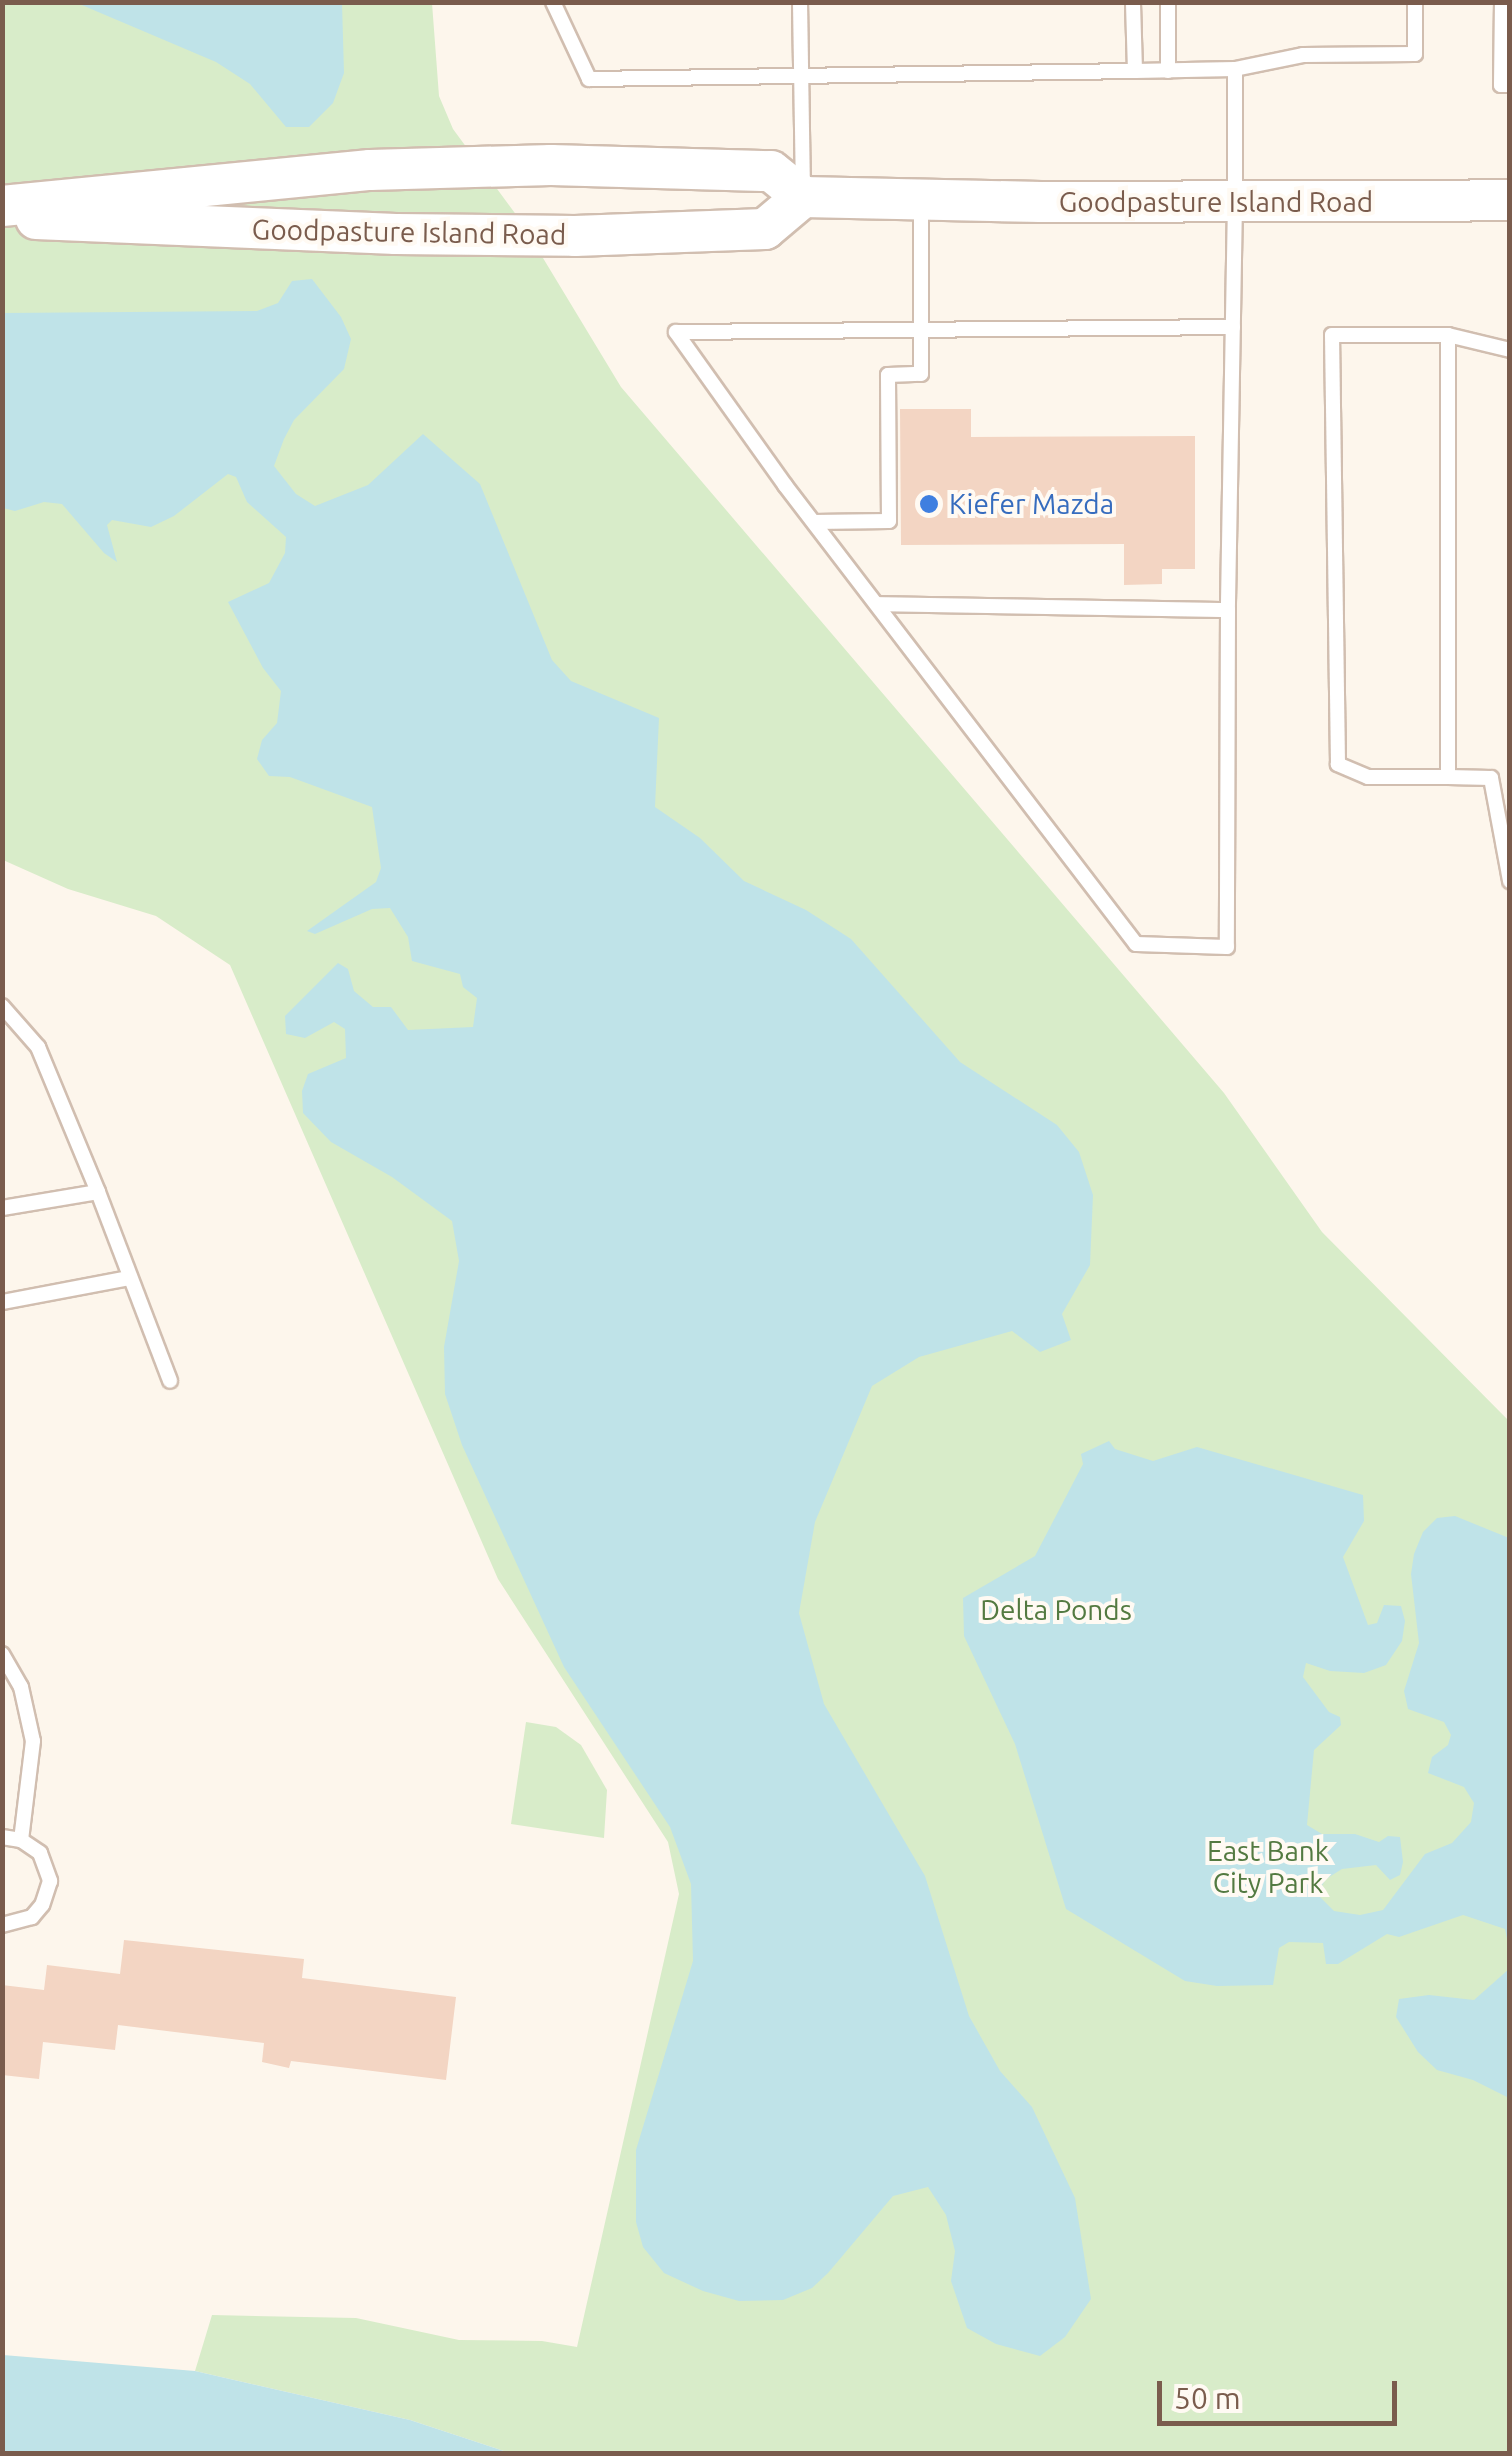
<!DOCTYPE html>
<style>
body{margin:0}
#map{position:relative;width:1512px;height:2456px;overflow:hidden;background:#fdf6ec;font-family:Ubuntu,sans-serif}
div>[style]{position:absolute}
.green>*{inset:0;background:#d8ecc9}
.water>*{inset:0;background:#bfe3e8}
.building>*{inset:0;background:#f3d5c3}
.roads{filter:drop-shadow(2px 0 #d1beb0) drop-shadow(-2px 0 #d1beb0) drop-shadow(0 2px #d1beb0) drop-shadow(0 -2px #d1beb0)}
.lane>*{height:14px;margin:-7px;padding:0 7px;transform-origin:7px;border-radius:7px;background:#fff}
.secondary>*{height:40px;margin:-20px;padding:0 20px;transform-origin:20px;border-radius:20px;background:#fff}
.dots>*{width:28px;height:28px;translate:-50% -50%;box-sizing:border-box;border:5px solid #fffaf3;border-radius:50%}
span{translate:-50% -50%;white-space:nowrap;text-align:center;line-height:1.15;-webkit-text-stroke:8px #fffaf3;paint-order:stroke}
.street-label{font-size:28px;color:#7a5c4d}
.shop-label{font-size:28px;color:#366cbe}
.left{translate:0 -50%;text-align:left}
.park-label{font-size:28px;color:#537a41}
.frame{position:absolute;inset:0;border:5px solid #7a5c4d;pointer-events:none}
.scale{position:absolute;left:1157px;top:2381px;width:240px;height:45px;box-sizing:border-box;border:5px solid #7a5c4d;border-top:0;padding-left:12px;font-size:30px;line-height:35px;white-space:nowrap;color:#7a5c4d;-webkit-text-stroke:8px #fffaf3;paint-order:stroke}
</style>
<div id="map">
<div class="green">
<div style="clip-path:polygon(3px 3px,432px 3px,439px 96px,453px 129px,520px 220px,621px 387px,1224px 1093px,1322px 1232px,1509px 1421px,1509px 2453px,510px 2453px,410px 2420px,195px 2371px,212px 2315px,356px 2318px,459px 2340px,542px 2341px,577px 2347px,679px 1894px,668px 1842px,498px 1579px,230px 965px,156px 916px,68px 889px,3px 860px)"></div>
<div style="clip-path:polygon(526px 1722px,556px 1727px,581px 1745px,607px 1790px,604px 1838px,511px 1824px)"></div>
</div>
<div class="water">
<div style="clip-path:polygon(77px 3px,342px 3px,344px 73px,333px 103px,309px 127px,286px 127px,250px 84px,216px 62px)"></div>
<div style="clip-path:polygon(312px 279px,341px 317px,351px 339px,344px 369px,294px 420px,284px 439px,274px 466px,296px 494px,315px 506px,368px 485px,423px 434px,480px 484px,552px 660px,571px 681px,659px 718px,655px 807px,700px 838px,744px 881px,806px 910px,851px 939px,960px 1062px,1057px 1125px,1079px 1152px,1093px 1195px,1090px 1265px,1062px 1314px,1071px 1340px,1040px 1352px,1012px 1331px,919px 1357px,872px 1386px,815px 1522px,799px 1613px,824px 1704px,925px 1876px,969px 2016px,1000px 2071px,1032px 2107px,1075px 2198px,1091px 2299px,1065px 2337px,1040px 2356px,996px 2344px,967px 2328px,951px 2281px,955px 2251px,946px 2215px,928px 2187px,893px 2196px,828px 2273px,812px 2288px,783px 2300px,739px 2301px,703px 2291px,664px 2273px,643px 2247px,636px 2222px,636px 2150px,693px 1961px,691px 1884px,670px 1827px,564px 1667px,462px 1445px,445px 1394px,444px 1347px,459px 1261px,452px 1221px,392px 1177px,331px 1142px,303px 1113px,302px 1091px,308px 1074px,346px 1058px,345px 1029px,334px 1022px,305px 1038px,286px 1034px,285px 1016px,338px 963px,348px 969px,354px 991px,373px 1007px,391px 1007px,408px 1030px,473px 1027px,477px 998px,463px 987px,460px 974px,412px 961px,408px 937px,390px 908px,372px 909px,315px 934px,307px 931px,376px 882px,381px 868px,372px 807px,290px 777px,269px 776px,257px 759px,262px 740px,277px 723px,281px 691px,263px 668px,228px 602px,269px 583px,285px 553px,286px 537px,247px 502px,236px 477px,228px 474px,174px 516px,151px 527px,112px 520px,107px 525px,117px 562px,104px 553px,62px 504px,44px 502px,15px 511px,3px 508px,3px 313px,257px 311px,278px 303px,292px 281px)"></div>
<div style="clip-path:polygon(1109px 1441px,1115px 1449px,1153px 1461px,1197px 1447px,1363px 1495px,1364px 1521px,1343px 1557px,1368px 1625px,1377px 1623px,1384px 1605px,1401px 1606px,1405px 1621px,1402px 1641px,1386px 1665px,1364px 1673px,1330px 1671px,1306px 1663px,1303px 1677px,1329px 1712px,1340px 1717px,1341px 1725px,1314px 1750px,1307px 1825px,1322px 1834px,1355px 1834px,1379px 1842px,1388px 1836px,1400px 1837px,1403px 1862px,1400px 1875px,1390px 1880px,1376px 1865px,1342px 1869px,1326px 1879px,1317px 1894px,1334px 1911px,1360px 1915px,1383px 1910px,1425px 1854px,1452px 1843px,1471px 1822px,1474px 1803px,1464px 1787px,1428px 1773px,1432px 1757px,1448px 1745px,1451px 1735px,1444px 1722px,1408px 1709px,1404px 1691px,1419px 1643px,1411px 1574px,1414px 1554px,1423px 1532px,1437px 1518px,1455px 1516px,1509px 1538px,1509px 1949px,1505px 1929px,1463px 1915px,1399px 1937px,1387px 1934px,1338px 1964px,1326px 1964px,1323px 1943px,1289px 1942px,1279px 1948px,1273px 1985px,1217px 1986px,1185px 1981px,1066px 1909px,1015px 1744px,964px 1636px,963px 1598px,1035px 1556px,1083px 1464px,1081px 1454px)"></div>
<div style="clip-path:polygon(1509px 1969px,1509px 2098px,1473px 2080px,1437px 2070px,1418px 2052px,1396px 2017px,1399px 1999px,1429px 1995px,1474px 2000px)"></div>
<div style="clip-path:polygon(3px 2355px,195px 2371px,410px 2420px,510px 2453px,3px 2453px)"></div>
</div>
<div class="building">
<div style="clip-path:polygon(900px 409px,971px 409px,971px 437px,1195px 436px,1195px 569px,1162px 569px,1162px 584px,1124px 585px,1124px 544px,901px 545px)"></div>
<div style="clip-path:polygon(124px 1940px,304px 1959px,302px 1978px,456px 1997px,446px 2080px,291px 2061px,289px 2068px,262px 2062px,264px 2043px,118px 2025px,115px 2050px,43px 2042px,39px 2079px,2px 2075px,2px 1985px,44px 1990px,47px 1965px,120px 1974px)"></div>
</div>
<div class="roads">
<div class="lane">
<div style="left:553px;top:2px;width:85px;rotate:64.9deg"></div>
<div style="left:589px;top:79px;width:546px;rotate:-0.84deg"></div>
<div style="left:1135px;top:71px;width:69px;rotate:-91.7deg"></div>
<div style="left:800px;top:2px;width:184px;rotate:89.1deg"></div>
<div style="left:1168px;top:2px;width:69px;rotate:90deg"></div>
<div style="left:1502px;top:2px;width:83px;rotate:90.7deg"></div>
<div style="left:1501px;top:85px;width:9px"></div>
<div style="left:1235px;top:69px;width:69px;rotate:-11.6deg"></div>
<div style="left:1303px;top:55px;width:112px;rotate:-0.5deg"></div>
<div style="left:1415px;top:54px;width:52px;rotate:-90deg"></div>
<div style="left:1135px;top:71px;width:100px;rotate:-1.1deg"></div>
<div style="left:1235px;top:69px;width:133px;rotate:90deg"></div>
<div style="left:1235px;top:202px;width:408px;rotate:91deg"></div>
<div style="left:1228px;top:610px;width:337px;rotate:90.2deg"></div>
<div style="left:1227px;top:947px;width:91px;rotate:-178.1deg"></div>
<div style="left:1136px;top:944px;width:578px;rotate:-127.41deg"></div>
<div style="left:785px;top:485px;width:188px;rotate:-125.5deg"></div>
<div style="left:676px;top:332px;width:557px;rotate:-0.51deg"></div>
<div style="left:1448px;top:335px;width:442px;rotate:90deg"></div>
<div style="left:1448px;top:777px;width:80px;rotate:180deg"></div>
<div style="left:1368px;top:777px;width:33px;rotate:-157deg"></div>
<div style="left:1338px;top:764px;width:429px;rotate:-90.8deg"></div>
<div style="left:1332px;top:335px;width:116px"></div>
<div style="left:1448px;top:335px;width:64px;rotate:13.6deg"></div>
<div style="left:814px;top:522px;width:75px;rotate:-0.8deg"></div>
<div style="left:889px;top:521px;width:146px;rotate:-90.4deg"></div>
<div style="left:888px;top:375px;width:33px;rotate:-2deg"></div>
<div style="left:921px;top:374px;width:173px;rotate:-90deg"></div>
<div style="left:878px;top:604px;width:350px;rotate:1deg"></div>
<div style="left:1448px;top:777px;width:43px;rotate:1.3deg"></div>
<div style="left:1491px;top:778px;width:105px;rotate:79.5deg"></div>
<div style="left:2px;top:1006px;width:55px;rotate:48.7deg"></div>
<div style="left:38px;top:1047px;width:157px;rotate:67.5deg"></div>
<div style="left:98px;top:1192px;width:97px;rotate:170.5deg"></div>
<div style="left:98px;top:1192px;width:202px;rotate:69.1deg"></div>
<div style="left:2px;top:1302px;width:129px;rotate:-10.7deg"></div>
<div style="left:2px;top:1654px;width:38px;rotate:60deg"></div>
<div style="left:21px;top:1687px;width:55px;rotate:77.5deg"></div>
<div style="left:33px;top:1741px;width:100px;rotate:96.9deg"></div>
<div style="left:2px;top:1837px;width:19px;rotate:9deg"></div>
<div style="left:21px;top:1840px;width:23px;rotate:34deg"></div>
<div style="left:40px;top:1853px;width:30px;rotate:70deg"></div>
<div style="left:50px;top:1881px;width:25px;rotate:108deg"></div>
<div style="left:42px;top:1905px;width:16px;rotate:130deg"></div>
<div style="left:32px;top:1917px;width:31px;rotate:165deg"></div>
</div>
<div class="secondary">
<div style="left:2px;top:206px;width:370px;rotate:-5.6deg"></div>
<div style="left:370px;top:170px;width:181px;rotate:-1.6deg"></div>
<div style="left:551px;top:165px;width:220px;rotate:1.6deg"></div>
<div style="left:771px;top:171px;width:41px;rotate:39.1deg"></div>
<div style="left:803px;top:197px;width:238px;rotate:1.2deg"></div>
<div style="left:1041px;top:202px;width:469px;rotate:-0.2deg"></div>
<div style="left:36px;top:219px;width:360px;rotate:2.4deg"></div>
<div style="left:396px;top:234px;width:179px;rotate:0.6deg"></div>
<div style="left:575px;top:236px;width:190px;rotate:-2.1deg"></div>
<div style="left:765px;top:229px;width:50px;rotate:-40.1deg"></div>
</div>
</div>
<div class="dots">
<div style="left:929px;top:504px;background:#3f7fe0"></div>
</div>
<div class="street-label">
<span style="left:1216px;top:202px">Goodpasture Island Road</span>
<span style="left:409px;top:232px;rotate:1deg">Goodpasture Island Road</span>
</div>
<div class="shop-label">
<span class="left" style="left:949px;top:504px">Kiefer Mazda</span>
</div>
<div class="park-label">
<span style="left:1056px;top:1610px">Delta Ponds</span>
<span style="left:1268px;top:1867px">East Bank<br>City Park</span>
</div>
<div class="frame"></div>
<div class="scale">50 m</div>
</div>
